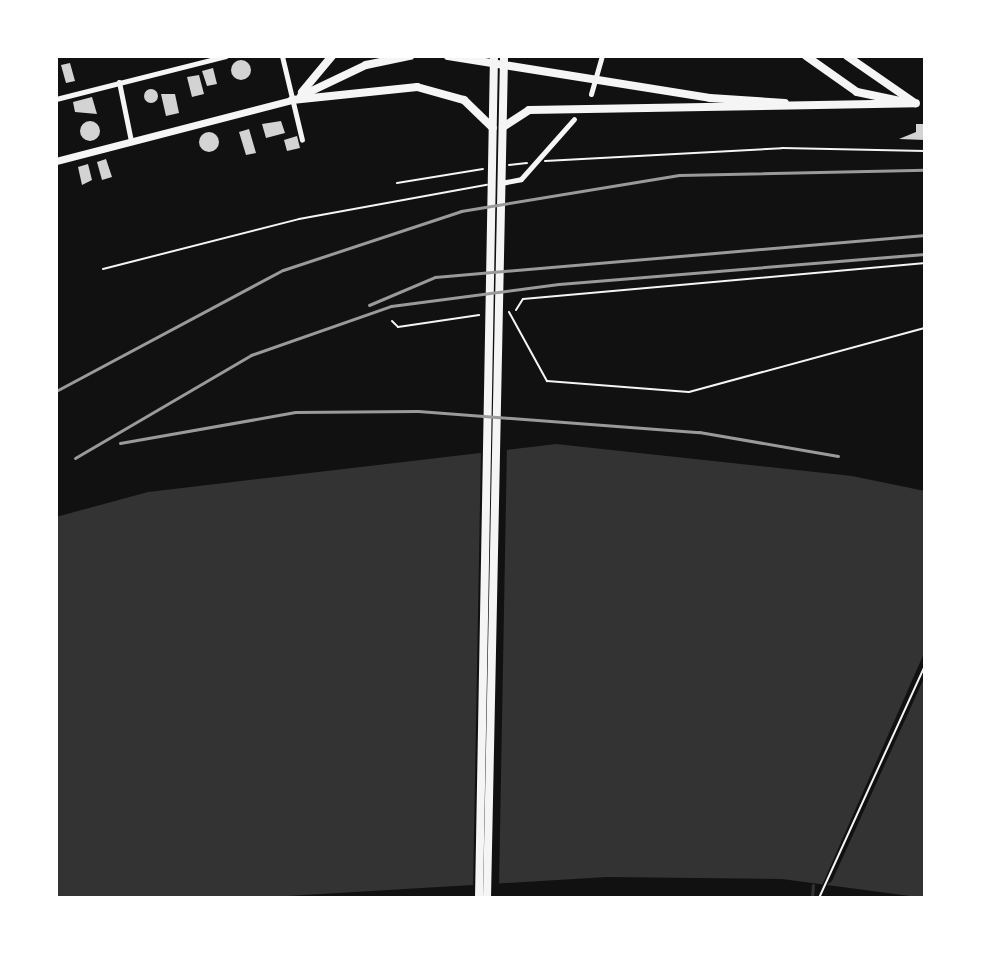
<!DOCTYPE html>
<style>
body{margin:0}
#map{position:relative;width:981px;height:954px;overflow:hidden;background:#111;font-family:Bitter,serif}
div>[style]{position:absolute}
.water>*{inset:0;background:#333}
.pier>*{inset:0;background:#111}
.stream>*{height:3px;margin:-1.5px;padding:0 1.5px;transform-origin:1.5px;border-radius:1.5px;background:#333}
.building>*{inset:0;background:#d3d3d3}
.round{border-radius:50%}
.path>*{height:2px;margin:-1px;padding:0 1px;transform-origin:1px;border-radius:1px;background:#f5f5f5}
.service>*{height:2px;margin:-1px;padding:0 1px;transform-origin:1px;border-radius:1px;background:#f5f5f5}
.minor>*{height:5px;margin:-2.5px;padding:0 2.5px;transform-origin:2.5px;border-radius:2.5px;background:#f5f5f5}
.secondary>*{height:7px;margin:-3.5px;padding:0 3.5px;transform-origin:3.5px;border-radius:3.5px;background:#f5f5f5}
.primary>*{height:8px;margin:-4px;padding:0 4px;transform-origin:4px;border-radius:4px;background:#f5f5f5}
.rail>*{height:3px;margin:-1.5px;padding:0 1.5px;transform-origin:1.5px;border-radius:1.5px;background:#9a9a9a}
span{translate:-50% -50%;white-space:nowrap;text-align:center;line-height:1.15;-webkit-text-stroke:8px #fff;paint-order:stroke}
.frame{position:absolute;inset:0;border:58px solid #fff;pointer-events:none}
</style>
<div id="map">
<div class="water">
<div style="clip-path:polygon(556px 444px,852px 476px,925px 491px,925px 898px,782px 879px,607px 877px,254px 898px,56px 898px,56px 517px,148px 492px)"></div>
</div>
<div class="pier">
<div style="clip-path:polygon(507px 444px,499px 887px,473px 889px,481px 447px)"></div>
<div style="clip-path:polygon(925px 651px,925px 676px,832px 881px,820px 890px)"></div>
</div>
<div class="stream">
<div style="left:812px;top:898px;width:13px;rotate:-86deg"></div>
</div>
<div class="building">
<div class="round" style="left:231px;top:60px;width:20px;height:20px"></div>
<div style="clip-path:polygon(70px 63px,75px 81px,66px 83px,61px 65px)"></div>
<div style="clip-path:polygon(213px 68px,217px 84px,207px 86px,202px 71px)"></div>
<div style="clip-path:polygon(199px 75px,204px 94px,192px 97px,187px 77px)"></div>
<div class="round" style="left:144px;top:89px;width:14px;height:14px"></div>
<div style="clip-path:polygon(161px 94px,175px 94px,179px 113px,166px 116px)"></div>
<div style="clip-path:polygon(92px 97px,97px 114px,75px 112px,73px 102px)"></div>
<div style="clip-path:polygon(281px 121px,285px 133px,266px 138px,262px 124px)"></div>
<div class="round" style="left:80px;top:121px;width:20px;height:20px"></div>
<div style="clip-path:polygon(916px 124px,925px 124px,925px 140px,899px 139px,916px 132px)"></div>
<div style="clip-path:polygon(249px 129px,256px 153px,246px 155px,239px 132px)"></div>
<div class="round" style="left:199px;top:132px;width:20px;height:20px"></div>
<div style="clip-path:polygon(297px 136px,300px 148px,287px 151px,284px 140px)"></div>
<div style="clip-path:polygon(106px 159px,112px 177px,102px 180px,97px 162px)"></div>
<div style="clip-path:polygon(88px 164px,92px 180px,82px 185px,78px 167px)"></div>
</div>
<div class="path">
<div style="left:545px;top:161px;width:237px;rotate:-3.1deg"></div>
<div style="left:782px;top:148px;width:143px;rotate:1.2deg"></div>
<div style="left:509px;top:165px;width:18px;rotate:-6deg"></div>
<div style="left:397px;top:183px;width:87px;rotate:-9.2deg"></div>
<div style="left:516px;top:310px;width:13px;rotate:-58deg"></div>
<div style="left:523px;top:299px;width:404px;rotate:-5.1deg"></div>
<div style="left:509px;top:312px;width:79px;rotate:61.2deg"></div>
<div style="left:547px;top:381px;width:142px;rotate:4.4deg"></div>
<div style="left:689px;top:392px;width:245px;rotate:-15.2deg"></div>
<div style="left:392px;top:321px;width:8px;rotate:45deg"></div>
<div style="left:398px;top:327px;width:82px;rotate:-8.4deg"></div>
<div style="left:819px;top:898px;width:256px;rotate:-65.5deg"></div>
</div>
<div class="service">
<div style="left:742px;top:56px;width:22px"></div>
<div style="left:103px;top:269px;width:202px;rotate:-14.3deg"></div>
<div style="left:299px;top:219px;width:191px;rotate:-10.3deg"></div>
</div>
<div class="minor">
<div style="left:282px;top:56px;width:86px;rotate:76.6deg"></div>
<div style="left:119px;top:82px;width:60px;rotate:78.5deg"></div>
<div style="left:591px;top:94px;width:40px;rotate:-74deg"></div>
<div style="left:56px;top:99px;width:175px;rotate:-14.2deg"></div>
<div style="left:501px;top:183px;width:20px;rotate:-11deg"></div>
<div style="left:521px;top:179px;width:80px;rotate:-48.5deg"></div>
</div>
<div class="secondary">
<div style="left:56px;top:161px;width:244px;rotate:-14.5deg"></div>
</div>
<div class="primary">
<div style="left:448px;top:56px;width:265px;rotate:9.1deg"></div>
<div style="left:710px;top:98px;width:75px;rotate:3.8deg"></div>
<div style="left:806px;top:56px;width:62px;rotate:35.2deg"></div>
<div style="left:857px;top:92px;width:44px;rotate:11.8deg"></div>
<div style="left:847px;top:56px;width:83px;rotate:34.7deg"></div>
<div style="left:302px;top:92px;width:47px;rotate:-50.2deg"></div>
<div style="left:301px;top:96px;width:72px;rotate:-25.5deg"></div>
<div style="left:366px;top:65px;width:45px;rotate:-11.6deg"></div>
<div style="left:292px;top:100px;width:126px;rotate:-5.9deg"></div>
<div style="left:417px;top:87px;width:49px;rotate:15.5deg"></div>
<div style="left:464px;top:100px;width:40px;rotate:44deg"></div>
<div style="left:503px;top:127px;width:31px;rotate:-33deg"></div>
<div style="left:529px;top:110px;width:387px;rotate:-1deg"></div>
<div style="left:479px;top:898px;width:842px;rotate:-88.98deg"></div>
<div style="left:487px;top:898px;width:842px;rotate:-88.84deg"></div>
</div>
<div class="rail">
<div style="left:369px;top:305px;width:72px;rotate:-23deg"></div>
<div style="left:435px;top:277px;width:492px;rotate:-4.9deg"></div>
<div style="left:56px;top:391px;width:257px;rotate:-28.1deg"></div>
<div style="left:283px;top:270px;width:188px;rotate:-18.3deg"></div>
<div style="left:461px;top:211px;width:221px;rotate:-9.4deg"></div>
<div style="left:679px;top:175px;width:246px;rotate:-1.2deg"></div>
<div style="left:120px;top:443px;width:178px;rotate:-10deg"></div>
<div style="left:295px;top:412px;width:123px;rotate:-0.5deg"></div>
<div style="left:418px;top:411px;width:282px;rotate:4.3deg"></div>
<div style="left:699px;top:432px;width:141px;rotate:9.8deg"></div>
<div style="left:75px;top:458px;width:204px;rotate:-30.3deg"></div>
<div style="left:251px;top:355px;width:148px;rotate:-19.3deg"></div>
<div style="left:391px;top:306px;width:169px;rotate:-7.5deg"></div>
<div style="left:559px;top:284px;width:367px;rotate:-4.7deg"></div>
<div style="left:427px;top:898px;width:125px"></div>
</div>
<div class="frame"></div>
</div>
